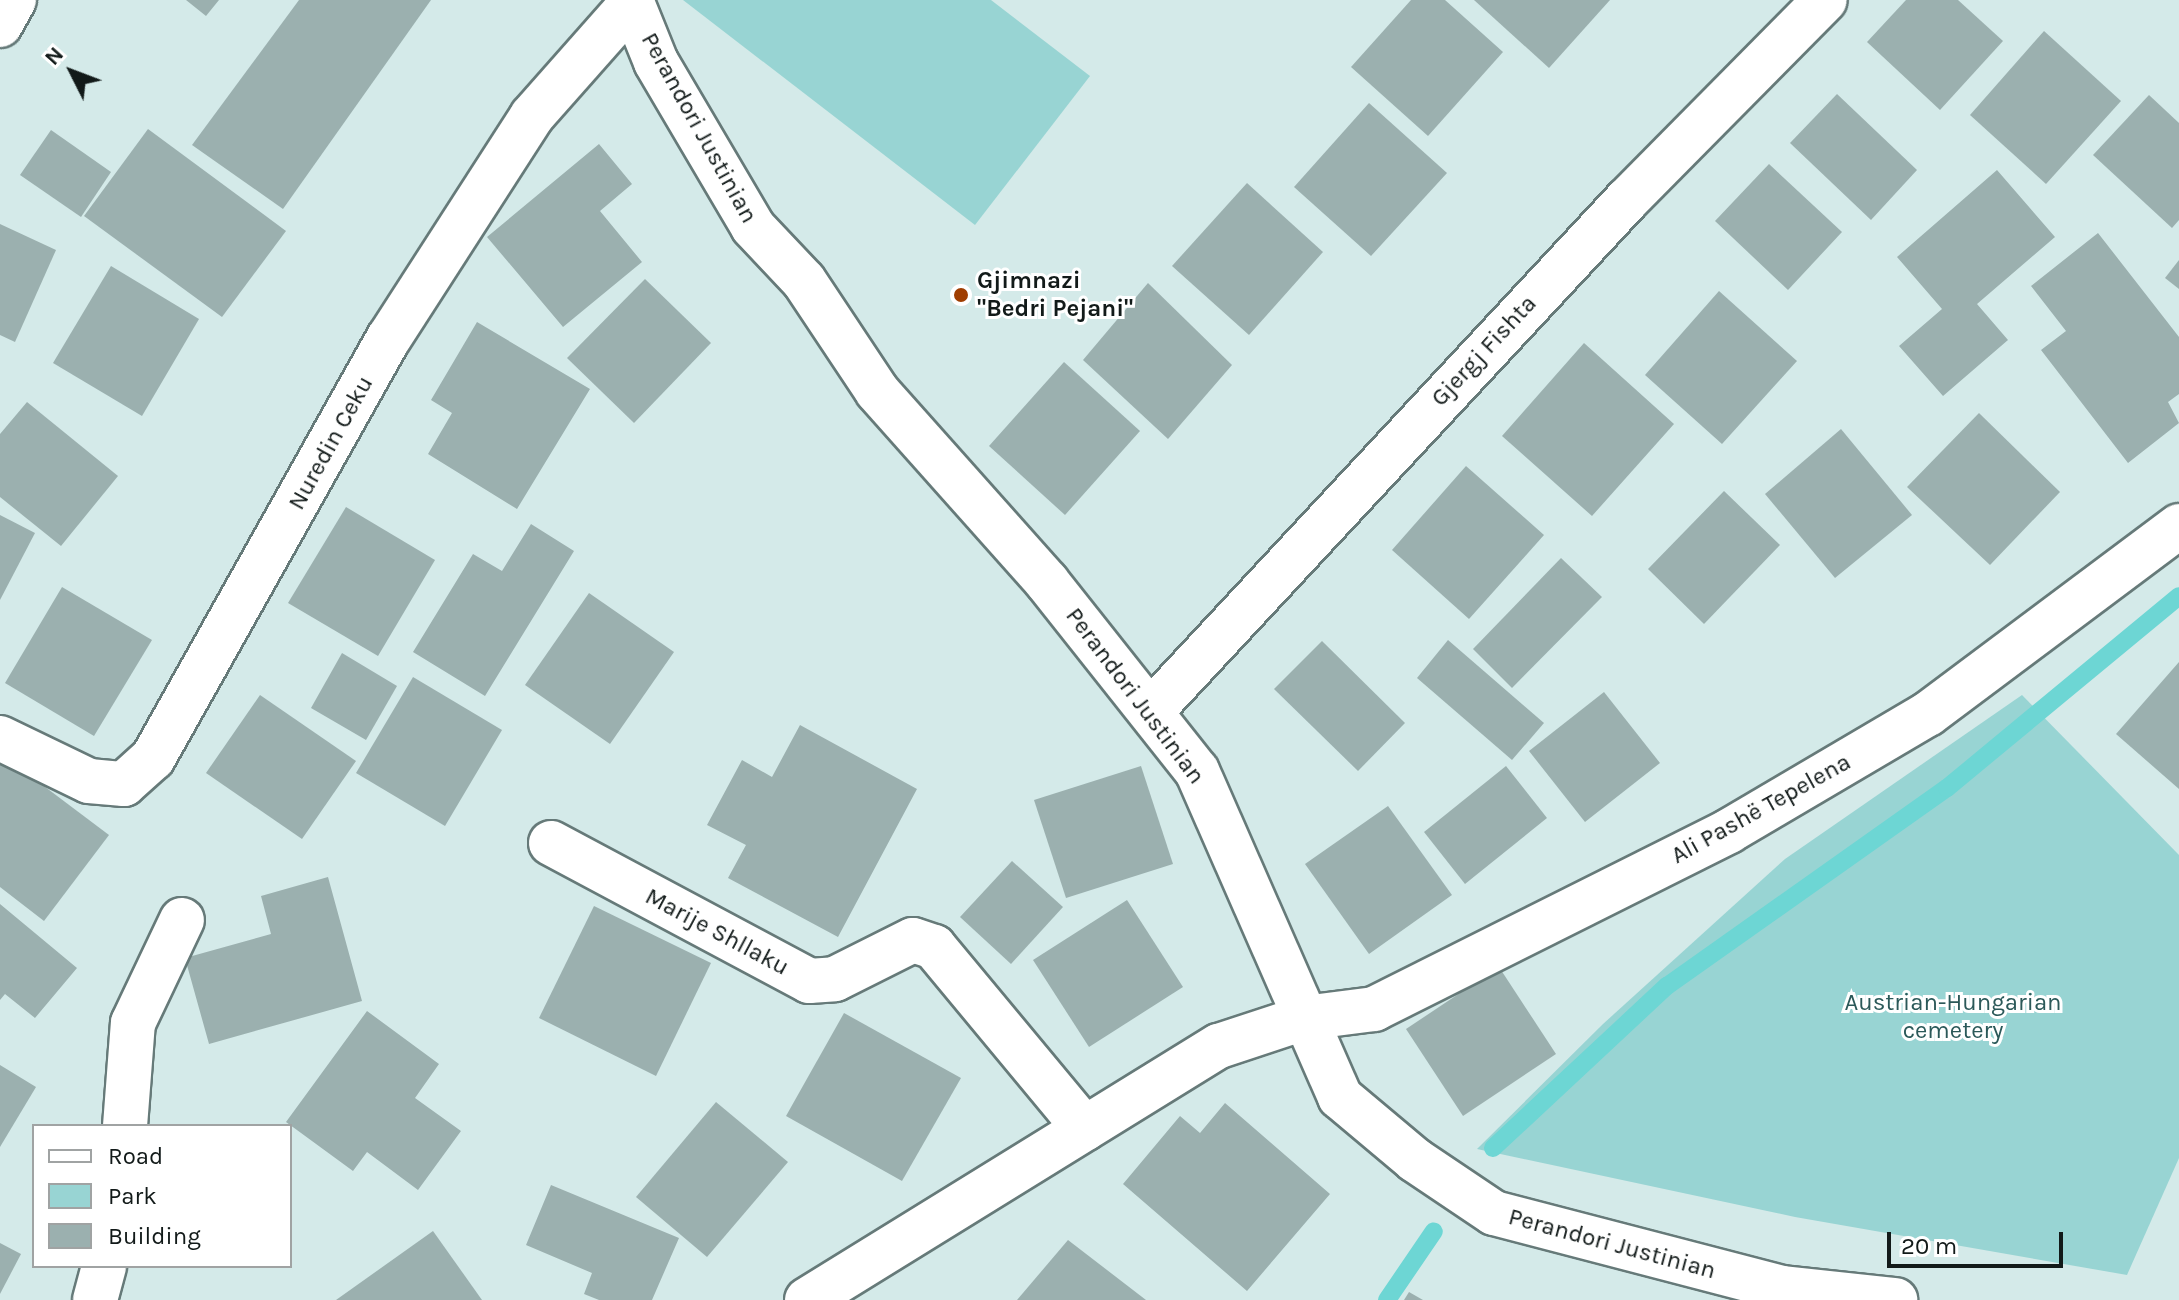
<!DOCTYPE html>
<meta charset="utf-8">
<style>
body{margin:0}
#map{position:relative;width:2179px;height:1300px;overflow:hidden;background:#d4eae9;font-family:Karla,sans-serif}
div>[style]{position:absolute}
.green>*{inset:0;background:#98d4d3}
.stream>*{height:18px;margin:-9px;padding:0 9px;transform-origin:9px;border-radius:9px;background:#6dd6d4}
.building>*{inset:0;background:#9bb0af}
.roads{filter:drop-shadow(2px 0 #667a79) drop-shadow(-2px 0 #667a79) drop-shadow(0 2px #667a79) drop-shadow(0 -2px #667a79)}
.minor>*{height:44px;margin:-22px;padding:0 22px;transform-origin:22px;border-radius:22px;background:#fff}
.dots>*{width:22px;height:22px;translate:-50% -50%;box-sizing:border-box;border:4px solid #fff;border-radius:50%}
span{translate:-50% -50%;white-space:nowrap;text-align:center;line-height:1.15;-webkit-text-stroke:6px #fff;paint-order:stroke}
.street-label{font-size:24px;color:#121a19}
.poi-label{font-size:24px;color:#121a19;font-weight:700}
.left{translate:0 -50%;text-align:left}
.park-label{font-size:24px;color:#2b5959}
.legend{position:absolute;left:32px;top:1124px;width:260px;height:144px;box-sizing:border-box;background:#fff;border:2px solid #a0a3a3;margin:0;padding:10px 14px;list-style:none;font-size:24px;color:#121a19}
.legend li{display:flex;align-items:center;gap:16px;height:40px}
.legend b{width:40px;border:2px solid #a0a3a3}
.north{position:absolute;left:32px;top:32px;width:80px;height:80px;-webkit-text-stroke:6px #fff;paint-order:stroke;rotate:312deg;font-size:22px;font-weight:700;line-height:32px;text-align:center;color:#121a19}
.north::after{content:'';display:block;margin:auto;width:28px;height:36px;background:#121a19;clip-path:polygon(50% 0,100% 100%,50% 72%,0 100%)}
.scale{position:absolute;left:1887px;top:1232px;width:176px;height:36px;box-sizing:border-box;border:4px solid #121a19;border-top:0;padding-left:10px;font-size:24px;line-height:28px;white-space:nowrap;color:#121a19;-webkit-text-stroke:6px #fff;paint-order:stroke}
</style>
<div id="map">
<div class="green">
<div style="clip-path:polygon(683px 0,991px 0,1090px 76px,975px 225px)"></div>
<div style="clip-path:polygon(2022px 695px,2179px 855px,2179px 1158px,2127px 1275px,1795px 1217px,1477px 1149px,1603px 1024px,1785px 859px)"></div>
</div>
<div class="stream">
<div style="left:1493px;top:1148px;width:238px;rotate:-43deg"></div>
<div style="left:1667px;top:986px;width:343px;rotate:-35.3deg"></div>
<div style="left:1947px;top:788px;width:301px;rotate:-39.6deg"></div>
<div style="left:1387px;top:1300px;width:83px;rotate:-55.7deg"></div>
</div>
<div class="building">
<div style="clip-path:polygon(186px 0,219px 0,206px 16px)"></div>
<div style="clip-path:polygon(299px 0,431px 0,283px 209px,192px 145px)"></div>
<div style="clip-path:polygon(1411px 0,1445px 0,1503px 52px,1428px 136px,1351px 67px)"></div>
<div style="clip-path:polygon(1474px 0,1610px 0,1549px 68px)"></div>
<div style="clip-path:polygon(1906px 0,1958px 0,2003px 41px,1940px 110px,1867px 42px)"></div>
<div style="clip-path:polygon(2044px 31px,2121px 101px,2046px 184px,1970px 115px)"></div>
<div style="clip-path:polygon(1837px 94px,1917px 170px,1871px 220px,1790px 143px)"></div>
<div style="clip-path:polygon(2149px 95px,2179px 123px,2179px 220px,2172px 228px,2093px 155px)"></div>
<div style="clip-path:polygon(1369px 103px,1447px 173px,1371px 256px,1294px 187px)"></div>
<div style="clip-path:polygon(148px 129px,286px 231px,222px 317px,84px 216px)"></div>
<div style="clip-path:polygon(51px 130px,111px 172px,81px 217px,20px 175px)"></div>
<div style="clip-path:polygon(599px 144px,632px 184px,600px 211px,642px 262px,563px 327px,487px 237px)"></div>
<div style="clip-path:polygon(1769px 164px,1842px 232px,1788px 290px,1715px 221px)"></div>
<div style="clip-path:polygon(1997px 170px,2055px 237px,1977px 304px,2008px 340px,1943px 396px,1899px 346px,1942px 309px,1897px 257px)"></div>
<div style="clip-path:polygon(1247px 183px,1323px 252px,1249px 335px,1172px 266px)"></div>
<div style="clip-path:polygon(0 224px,56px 250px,15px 342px,0 335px)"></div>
<div style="clip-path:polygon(2098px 233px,2179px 337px,2179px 394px,2168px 402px,2179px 423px,2128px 463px,2041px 350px,2066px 331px,2031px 286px)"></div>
<div style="clip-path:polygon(2179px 260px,2179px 289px,2165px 278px)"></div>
<div style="clip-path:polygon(111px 266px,199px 319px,142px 416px,53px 363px)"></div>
<div style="clip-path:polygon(645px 279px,711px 343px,634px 423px,567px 358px)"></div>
<div style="clip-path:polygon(1148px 283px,1232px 365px,1168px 439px,1083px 360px)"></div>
<div style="clip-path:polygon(1719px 291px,1797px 361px,1722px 444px,1645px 375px)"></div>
<div style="clip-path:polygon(477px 322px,590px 389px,517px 509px,428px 454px,452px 413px,431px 400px)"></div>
<div style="clip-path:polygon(1584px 343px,1674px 424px,1592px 516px,1502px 436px)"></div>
<div style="clip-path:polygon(1064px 362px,1140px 431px,1065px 515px,989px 446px)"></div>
<div style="clip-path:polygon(27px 402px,118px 476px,61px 546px,0 497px,0 434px)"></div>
<div style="clip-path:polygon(1979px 413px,2060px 492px,1990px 565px,1907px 487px)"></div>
<div style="clip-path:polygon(1841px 429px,1912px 515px,1835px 578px,1765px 494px)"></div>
<div style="clip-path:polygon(1466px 466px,1544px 535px,1469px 619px,1392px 550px)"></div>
<div style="clip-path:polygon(1724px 491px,1780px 545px,1704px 624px,1648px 569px)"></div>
<div style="clip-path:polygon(346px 507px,435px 560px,378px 656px,288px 603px)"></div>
<div style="clip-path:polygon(0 515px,35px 533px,0 600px)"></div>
<div style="clip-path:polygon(531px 524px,574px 551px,485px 696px,413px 652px,473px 554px,502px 571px)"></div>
<div style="clip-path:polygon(1561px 558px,1602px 597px,1512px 688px,1473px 649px)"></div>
<div style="clip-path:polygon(62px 587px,152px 640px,94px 736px,5px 683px)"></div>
<div style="clip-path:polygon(589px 593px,674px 652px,610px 744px,525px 685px)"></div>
<div style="clip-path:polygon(1448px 640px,1544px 723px,1512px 760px,1417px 678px)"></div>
<div style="clip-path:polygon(1322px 641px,1405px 723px,1358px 771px,1274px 689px)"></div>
<div style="clip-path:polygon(342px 653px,397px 686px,366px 740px,311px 708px)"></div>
<div style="clip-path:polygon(2179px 662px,2179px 789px,2116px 734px)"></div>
<div style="clip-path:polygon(413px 677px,502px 730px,445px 826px,356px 773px)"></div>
<div style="clip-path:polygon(1604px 692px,1660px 763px,1585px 822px,1529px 751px)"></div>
<div style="clip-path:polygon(260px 695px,356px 761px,302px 839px,206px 773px)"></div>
<div style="clip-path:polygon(800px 725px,917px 789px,838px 937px,728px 878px,746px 845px,707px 825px,742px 760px,772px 777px)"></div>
<div style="clip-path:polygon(0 753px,109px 835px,44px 921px,0 887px)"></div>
<div style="clip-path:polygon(1141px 766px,1173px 864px,1066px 898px,1034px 800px)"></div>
<div style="clip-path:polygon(1506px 766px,1547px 818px,1465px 884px,1424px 832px)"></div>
<div style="clip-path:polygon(1388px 806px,1452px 895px,1369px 954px,1305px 864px)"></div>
<div style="clip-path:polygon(1012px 861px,1063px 907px,1011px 964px,960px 917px)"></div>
<div style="clip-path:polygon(328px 877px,362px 1001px,209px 1044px,185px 958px,271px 934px,261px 896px)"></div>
<div style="clip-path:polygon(1127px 900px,1183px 987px,1089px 1047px,1033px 960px)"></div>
<div style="clip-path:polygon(0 904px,77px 968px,35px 1018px,5px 994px,0 1000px)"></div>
<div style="clip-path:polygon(594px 906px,711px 963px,656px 1076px,539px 1018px)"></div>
<div style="clip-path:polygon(1499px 967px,1556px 1054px,1463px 1116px,1406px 1029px)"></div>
<div style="clip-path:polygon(367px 1011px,439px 1064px,415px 1098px,461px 1131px,418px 1190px,367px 1152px,353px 1171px,286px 1122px)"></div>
<div style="clip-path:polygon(844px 1013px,961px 1078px,902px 1181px,786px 1116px)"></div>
<div style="clip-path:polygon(0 1065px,36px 1087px,0 1147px)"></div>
<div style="clip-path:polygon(716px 1102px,788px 1162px,707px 1257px,636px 1197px)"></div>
<div style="clip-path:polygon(1225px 1103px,1330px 1194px,1247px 1291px,1123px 1184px,1180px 1116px,1200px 1133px)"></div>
<div style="clip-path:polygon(551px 1185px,679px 1238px,652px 1300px,599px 1300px,584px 1294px,592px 1273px,526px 1245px)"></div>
<div style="clip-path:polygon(433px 1231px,482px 1300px,336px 1300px)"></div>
<div style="clip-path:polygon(1068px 1240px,1146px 1300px,1017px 1300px)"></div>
<div style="clip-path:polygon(0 1243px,21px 1254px,0 1294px)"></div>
<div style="clip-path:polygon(1409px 1292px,1423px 1300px,1404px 1300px)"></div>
</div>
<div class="roads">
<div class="minor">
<div style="left:631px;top:0;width:67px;rotate:68deg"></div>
<div style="left:656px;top:62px;width:191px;rotate:59.5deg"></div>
<div style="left:753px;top:227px;width:74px;rotate:46.6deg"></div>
<div style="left:804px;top:281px;width:132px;rotate:56.4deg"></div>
<div style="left:877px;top:391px;width:256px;rotate:48.3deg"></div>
<div style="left:1047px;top:582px;width:241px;rotate:51.6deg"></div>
<div style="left:1197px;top:771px;width:356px;rotate:66.3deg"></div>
<div style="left:1340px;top:1097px;width:98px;rotate:40deg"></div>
<div style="left:1415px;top:1160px;width:95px;rotate:33.9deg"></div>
<div style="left:1494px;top:1213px;width:297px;rotate:14.6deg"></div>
<div style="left:1781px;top:1288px;width:115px;rotate:6deg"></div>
<div style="left:0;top:25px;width:29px;rotate:-61deg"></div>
<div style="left:1152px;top:710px;width:697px;rotate:-47.04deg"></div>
<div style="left:1627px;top:200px;width:281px;rotate:-45.3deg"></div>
<div style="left:0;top:738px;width:99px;rotate:25.8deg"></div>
<div style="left:89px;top:781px;width:35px;rotate:5deg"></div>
<div style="left:124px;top:784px;width:39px;rotate:-42deg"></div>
<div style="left:153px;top:758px;width:482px;rotate:-60.7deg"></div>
<div style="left:389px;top:338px;width:264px;rotate:-57.2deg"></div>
<div style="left:532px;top:116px;width:151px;rotate:-48.5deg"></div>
<div style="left:551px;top:843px;width:293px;rotate:28.1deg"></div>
<div style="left:809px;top:981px;width:26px;rotate:-4deg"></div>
<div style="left:835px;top:979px;width:87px;rotate:-26.6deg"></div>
<div style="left:913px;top:940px;width:22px;rotate:18deg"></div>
<div style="left:934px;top:947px;width:236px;rotate:50.3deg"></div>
<div style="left:125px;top:1126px;width:103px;rotate:-85.6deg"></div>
<div style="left:133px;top:1023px;width:114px;rotate:-64.6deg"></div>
<div style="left:95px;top:1300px;width:35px;rotate:-75deg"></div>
<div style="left:807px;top:1300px;width:484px;rotate:-31.7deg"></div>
<div style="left:1219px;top:1046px;width:89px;rotate:-18.2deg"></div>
<div style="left:1304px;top:1018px;width:71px;rotate:-7.3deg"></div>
<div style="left:1374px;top:1009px;width:397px;rotate:-26.6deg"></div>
<div style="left:1729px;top:831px;width:231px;rotate:-30.5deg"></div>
<div style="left:1928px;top:714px;width:314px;rotate:-36.8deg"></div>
</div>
</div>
<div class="dots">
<div style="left:961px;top:295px;background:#9f3d00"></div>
</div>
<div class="street-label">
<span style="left:699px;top:128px;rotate:61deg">Perandori Justinian</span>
<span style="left:1484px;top:351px;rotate:-47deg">Gjergj Fishta</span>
<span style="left:331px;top:443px;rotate:-61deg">Nuredin Ceku</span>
<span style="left:1135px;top:696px;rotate:53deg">Perandori Justinian</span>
<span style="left:1761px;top:809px;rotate:-29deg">Ali Pashë Tepelena</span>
<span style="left:717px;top:932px;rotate:28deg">Marije Shllaku</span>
<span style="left:1612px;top:1244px;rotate:15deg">Perandori Justinian</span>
</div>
<div class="poi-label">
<span class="left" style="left:977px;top:295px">Gjimnazi<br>"Bedri Pejani"</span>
</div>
<div class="park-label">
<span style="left:1953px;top:1017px">Austrian-Hungarian<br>cemetery</span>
</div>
<ul class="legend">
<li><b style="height:10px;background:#fff"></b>Road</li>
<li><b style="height:22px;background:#98d4d3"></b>Park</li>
<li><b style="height:22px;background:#9bb0af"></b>Building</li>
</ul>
<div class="north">N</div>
<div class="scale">20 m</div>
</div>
